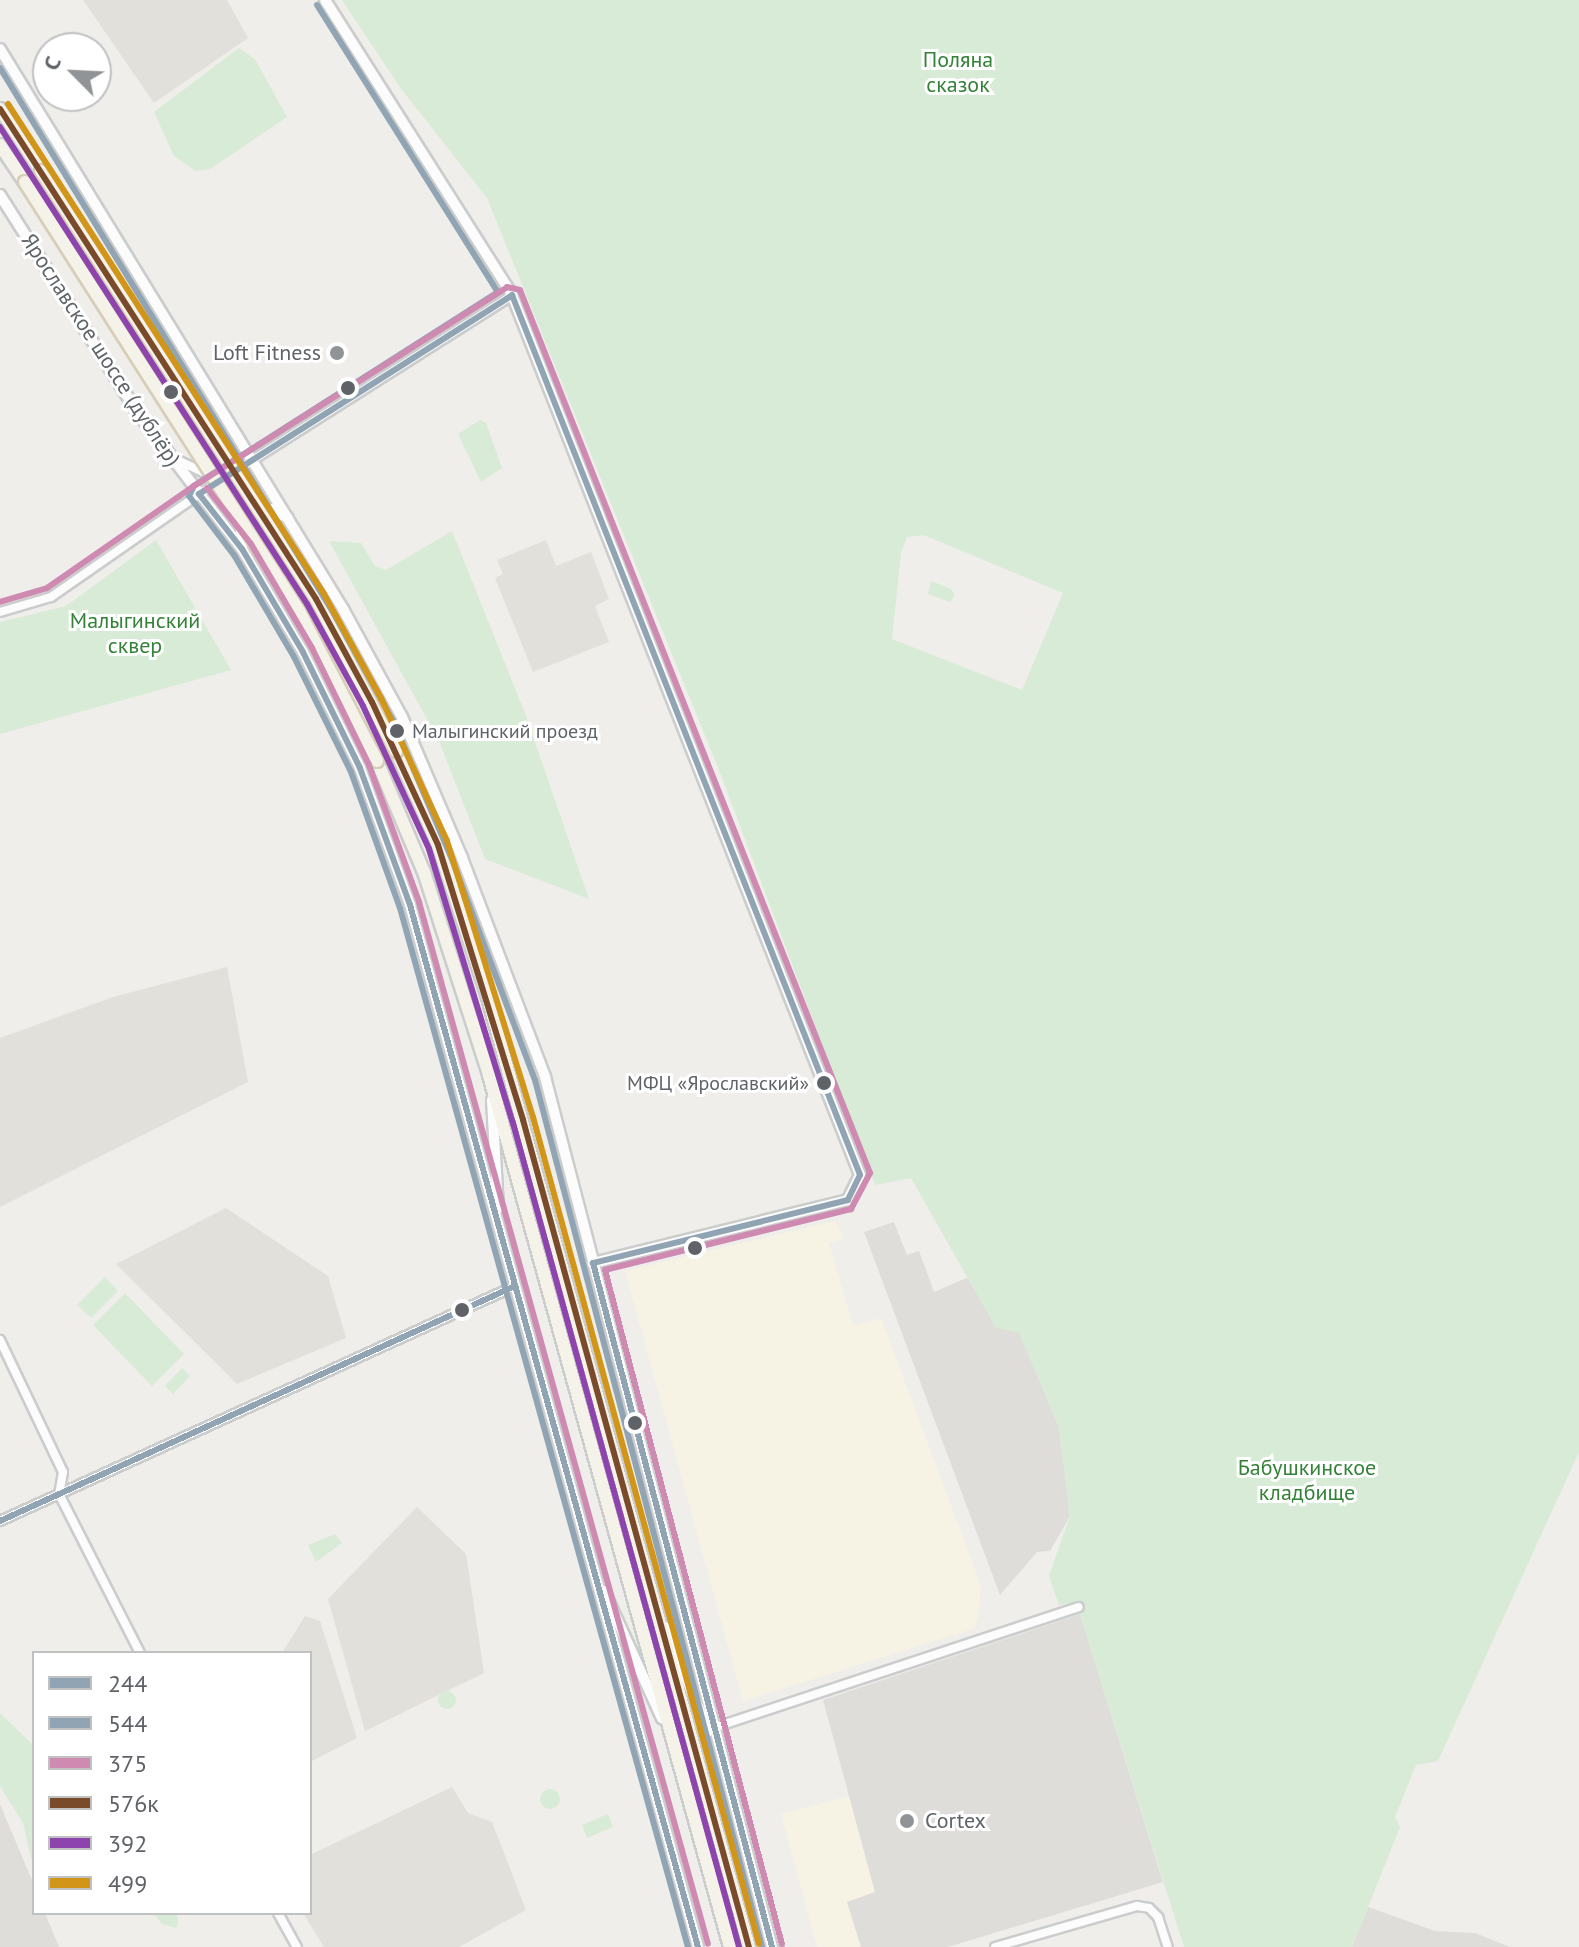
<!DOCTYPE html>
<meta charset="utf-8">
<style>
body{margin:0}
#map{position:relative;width:1579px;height:1947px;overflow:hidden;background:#efeeea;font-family:"PT Sans",sans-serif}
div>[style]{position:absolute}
.commercial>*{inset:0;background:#f7f3e4}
.industrial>*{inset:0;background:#dfddda}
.education>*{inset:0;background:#e2e0da}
.green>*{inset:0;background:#d8ebd6}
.round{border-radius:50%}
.roads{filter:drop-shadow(2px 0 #cbcccc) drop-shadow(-2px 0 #cbcccc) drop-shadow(0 2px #cbcccc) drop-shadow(0 -2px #cbcccc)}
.minor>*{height:8px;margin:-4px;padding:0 4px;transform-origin:4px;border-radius:4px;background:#fdfcfc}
.tertiary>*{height:10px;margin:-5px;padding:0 5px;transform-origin:5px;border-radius:5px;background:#fdfcfc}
.primary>*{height:12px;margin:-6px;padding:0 6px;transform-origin:6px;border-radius:6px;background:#f4f2e9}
.bridges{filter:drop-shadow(2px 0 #d7ceb8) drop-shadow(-2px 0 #d7ceb8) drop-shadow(0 2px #d7ceb8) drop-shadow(0 -2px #d7ceb8)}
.primary-bridge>*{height:12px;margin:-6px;padding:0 6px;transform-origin:6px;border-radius:6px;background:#f4f2e9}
.bus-1>*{height:6px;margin:-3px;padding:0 3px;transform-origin:3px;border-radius:3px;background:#90a4b4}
.bus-2>*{height:6px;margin:-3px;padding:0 3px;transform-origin:3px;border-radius:3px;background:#90a4b4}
.bus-3>*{height:6px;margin:-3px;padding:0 3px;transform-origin:3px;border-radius:3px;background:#cf8ab2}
.bus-4>*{height:6px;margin:-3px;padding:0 3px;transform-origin:3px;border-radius:3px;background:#7a4b2a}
.bus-5>*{height:6px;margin:-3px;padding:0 3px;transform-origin:3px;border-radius:3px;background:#8e44ad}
.bus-6>*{height:6px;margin:-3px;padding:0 3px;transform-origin:3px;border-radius:3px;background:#d1951a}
.dots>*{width:22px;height:22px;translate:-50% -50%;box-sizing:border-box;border:4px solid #fff;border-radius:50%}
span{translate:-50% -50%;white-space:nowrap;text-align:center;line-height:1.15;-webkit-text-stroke:6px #fff;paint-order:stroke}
.bus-label{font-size:20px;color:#5f6368}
.left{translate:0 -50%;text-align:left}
.right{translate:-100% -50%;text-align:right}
.park-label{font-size:22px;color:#348238}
.street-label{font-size:22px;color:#5f6368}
.poi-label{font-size:22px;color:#5f6368}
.legend{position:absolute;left:32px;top:1651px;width:280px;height:264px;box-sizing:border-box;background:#fff;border:2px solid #bfc1c3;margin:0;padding:10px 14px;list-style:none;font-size:24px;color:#5f6368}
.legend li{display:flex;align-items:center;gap:16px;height:40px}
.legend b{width:40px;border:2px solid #bfc1c3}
.north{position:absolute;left:32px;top:32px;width:80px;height:80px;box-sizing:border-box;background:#fff;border:2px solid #bfc1c3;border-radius:50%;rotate:294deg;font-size:22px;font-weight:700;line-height:32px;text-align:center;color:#5f6368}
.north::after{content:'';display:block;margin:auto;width:28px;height:36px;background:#919496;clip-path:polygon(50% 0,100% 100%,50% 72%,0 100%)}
</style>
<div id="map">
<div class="commercial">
<div style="clip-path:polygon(836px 1221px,843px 1239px,829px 1243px,853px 1326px,881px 1318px,981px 1586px,978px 1615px,975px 1628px,743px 1701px,625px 1271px)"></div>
<div style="clip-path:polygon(849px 1796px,875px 1893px,847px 1902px,861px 1947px,817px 1947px,781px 1814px)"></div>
</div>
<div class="industrial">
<div style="clip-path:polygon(894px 1222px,907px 1255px,919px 1251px,934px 1292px,971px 1276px,996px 1327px,1019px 1332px,1059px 1427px,1070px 1516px,1050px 1551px,1037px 1552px,1000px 1595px,864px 1232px)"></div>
<div style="clip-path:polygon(1080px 1614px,1163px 1882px,948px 1947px,861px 1947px,847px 1902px,875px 1892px,823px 1700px)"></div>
<div style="clip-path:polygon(0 1804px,34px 1885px,34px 1913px,45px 1913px,59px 1947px,0 1947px)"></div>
<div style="clip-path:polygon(1368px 1907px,1435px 1931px,1475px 1933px,1510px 1947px,1352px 1947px)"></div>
</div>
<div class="education">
<div style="clip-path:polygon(83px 0,227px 0,248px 38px,154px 103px)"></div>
<div style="clip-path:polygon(546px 540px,556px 566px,591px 552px,609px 599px,595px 606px,609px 642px,533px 672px,495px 578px,503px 574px,497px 560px)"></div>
<div style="clip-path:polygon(227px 967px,248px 1082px,0 1207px,0 1038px,113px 997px)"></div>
<div style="clip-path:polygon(226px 1208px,328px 1276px,346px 1338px,237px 1384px,116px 1264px)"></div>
<div style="clip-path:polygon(417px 1507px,466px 1554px,484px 1673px,365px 1731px,328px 1599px)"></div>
<div style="clip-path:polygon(305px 1616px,320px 1621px,357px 1738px,310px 1762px,310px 1653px,282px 1653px)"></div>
<div style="clip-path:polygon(452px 1787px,468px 1813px,492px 1822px,526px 1910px,459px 1947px,324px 1947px,303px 1913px,310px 1913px,310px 1855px)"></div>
</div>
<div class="green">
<div style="clip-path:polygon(evenodd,342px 0,1579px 0,1579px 1452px,1438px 1761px,1416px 1765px,1395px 1817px,1400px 1827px,1352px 1947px,1184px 1947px,1076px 1602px,1059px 1605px,1049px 1576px,1070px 1516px,1059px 1427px,1019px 1333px,996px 1328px,911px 1178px,875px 1185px,719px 770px,487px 198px,402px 90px,342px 0,924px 535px,1063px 593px,1022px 690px,892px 639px,901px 553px,907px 537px,924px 535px)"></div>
<div style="clip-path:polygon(239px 48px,255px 59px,287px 117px,210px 169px,196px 171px,174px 156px,154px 112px)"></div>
<div style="clip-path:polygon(480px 420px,486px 423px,502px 468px,481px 482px,458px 434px)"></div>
<div style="clip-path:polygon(452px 531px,526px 716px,589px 899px,485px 859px,439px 741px,329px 541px,361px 543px,375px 566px,386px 570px)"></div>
<div style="clip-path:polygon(156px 540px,231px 670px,0 734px,0 622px,66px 606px)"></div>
<div style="clip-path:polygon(931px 581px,951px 589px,955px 595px,950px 602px,928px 594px)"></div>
<div style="clip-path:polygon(105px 1277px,118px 1291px,91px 1318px,77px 1305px)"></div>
<div style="clip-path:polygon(125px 1293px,184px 1354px,152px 1386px,93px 1325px)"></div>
<div style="clip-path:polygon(182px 1368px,190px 1376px,173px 1394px,165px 1386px)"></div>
<div style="clip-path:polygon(335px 1534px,342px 1543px,316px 1562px,308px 1545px)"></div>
<div class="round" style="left:438px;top:1691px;width:18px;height:18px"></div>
<div style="clip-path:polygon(0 1713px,34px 1746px,34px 1871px,23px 1823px,0 1786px)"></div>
<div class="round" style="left:540px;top:1789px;width:20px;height:20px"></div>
<div style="clip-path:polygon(608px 1814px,613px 1827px,587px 1838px,582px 1825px)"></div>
<div style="clip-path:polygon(153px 1913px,177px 1913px,178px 1923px,176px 1928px,162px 1924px)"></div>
</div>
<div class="roads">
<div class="minor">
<div style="left:175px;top:459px;width:31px;rotate:25deg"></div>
<div style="left:203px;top:472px;width:31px;rotate:-4deg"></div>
<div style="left:0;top:612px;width:53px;rotate:-16.4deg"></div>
<div style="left:51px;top:597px;width:180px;rotate:-34.8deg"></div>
<div style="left:199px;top:494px;width:371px;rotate:-32.4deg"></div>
<div style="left:0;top:1340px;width:146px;rotate:64.5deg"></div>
<div style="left:63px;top:1472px;width:22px;rotate:100deg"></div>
<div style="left:59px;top:1494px;width:178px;rotate:63deg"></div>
<div style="left:0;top:1521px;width:566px;rotate:-24.53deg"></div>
<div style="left:713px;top:1728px;width:385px;rotate:-18.3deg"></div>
<div style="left:278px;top:1913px;width:39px;rotate:61deg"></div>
<div style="left:995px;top:1947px;width:148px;rotate:-16.1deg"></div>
<div style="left:1137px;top:1906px;width:12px;rotate:9deg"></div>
<div style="left:1149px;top:1908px;width:13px;rotate:45deg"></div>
<div style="left:1158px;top:1917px;width:32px;rotate:72deg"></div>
</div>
<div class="tertiary">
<div style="left:325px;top:0;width:349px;rotate:57.6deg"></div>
<div style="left:512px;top:295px;width:946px;rotate:68.42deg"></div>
<div style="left:860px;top:1175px;width:28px;rotate:116deg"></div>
<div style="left:848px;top:1200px;width:263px;rotate:166.1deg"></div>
<div style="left:0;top:49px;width:657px;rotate:58.51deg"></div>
<div style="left:343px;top:609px;width:123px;rotate:61.4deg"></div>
<div style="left:402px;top:717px;width:153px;rotate:66.9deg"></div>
<div style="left:462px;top:858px;width:234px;rotate:69.2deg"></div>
<div style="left:545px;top:1077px;width:899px;rotate:75.38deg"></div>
<div style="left:0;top:195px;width:258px;rotate:57.7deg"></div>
<div style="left:138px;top:413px;width:171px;rotate:52.6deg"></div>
<div style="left:242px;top:549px;width:120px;rotate:59.4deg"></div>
<div style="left:303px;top:652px;width:129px;rotate:63.8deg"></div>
<div style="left:360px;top:768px;width:146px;rotate:69.9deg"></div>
<div style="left:410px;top:905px;width:1081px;rotate:74.55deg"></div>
<div style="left:242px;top:548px;width:18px;rotate:-93deg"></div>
<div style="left:241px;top:530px;width:21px;rotate:-62deg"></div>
<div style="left:251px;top:511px;width:20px;rotate:-6deg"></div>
<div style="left:271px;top:509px;width:19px;rotate:28deg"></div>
<div style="left:492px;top:1100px;width:108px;rotate:86.8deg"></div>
<div style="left:604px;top:1591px;width:140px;rotate:65.5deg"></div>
<div style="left:665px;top:1627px;width:113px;rotate:67.5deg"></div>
</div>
<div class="primary">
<div style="left:0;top:109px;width:74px;rotate:56.5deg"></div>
<div style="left:0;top:145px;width:45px;rotate:56deg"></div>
<div style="left:396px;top:751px;width:103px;rotate:65.9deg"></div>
<div style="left:438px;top:845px;width:157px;rotate:71.8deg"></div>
<div style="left:487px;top:994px;width:988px;rotate:74.63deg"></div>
<div style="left:377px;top:761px;width:121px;rotate:67.1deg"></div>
<div style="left:424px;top:872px;width:213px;rotate:72.2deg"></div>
<div style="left:489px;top:1075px;width:905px;rotate:74.55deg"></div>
</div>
</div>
<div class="bridges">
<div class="primary-bridge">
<div style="left:41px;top:171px;width:509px;rotate:57.28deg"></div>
<div style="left:316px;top:599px;width:172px;rotate:62.2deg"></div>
<div style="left:25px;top:182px;width:509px;rotate:57.43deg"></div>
<div style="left:299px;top:611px;width:169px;rotate:62.5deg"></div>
</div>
</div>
<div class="bus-1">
<div style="left:0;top:1521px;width:566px;rotate:-24.53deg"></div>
<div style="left:698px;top:1947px;width:1081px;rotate:-105.45deg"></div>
<div style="left:410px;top:905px;width:146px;rotate:-110.1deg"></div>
<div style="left:360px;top:768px;width:129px;rotate:-116.2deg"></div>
<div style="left:303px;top:652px;width:120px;rotate:-120.6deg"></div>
<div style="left:242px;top:549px;width:70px;rotate:-128deg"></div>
<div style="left:199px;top:494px;width:371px;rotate:-32.4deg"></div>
<div style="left:512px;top:295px;width:946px;rotate:68.42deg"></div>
<div style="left:860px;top:1175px;width:28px;rotate:116deg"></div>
<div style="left:848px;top:1200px;width:263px;rotate:166.1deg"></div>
<div style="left:593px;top:1263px;width:707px;rotate:75.33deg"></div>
</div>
<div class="bus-2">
<div style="left:317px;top:5px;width:339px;rotate:57.8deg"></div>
<div style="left:498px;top:292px;width:361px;rotate:147.5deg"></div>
<div style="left:194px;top:486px;width:11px;rotate:117deg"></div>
<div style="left:189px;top:496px;width:74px;rotate:52.7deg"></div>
<div style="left:234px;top:555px;width:118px;rotate:59.5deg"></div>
<div style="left:294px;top:657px;width:128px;rotate:63.6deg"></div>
<div style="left:351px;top:772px;width:145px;rotate:70.2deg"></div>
<div style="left:400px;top:908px;width:1078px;rotate:74.51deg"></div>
<div style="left:0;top:68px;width:640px;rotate:58.54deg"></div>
<div style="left:334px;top:614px;width:122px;rotate:61.1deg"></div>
<div style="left:393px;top:721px;width:153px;rotate:66.9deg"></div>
<div style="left:453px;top:862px;width:233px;rotate:69.4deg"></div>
<div style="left:535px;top:1080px;width:896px;rotate:75.33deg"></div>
</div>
<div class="bus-3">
<div style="left:207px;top:488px;width:71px;rotate:51.8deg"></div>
<div style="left:251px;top:544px;width:121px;rotate:59.6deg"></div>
<div style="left:312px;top:648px;width:130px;rotate:64deg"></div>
<div style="left:369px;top:765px;width:146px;rotate:69.9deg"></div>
<div style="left:419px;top:902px;width:1081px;rotate:74.5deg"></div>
<div style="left:0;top:602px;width:49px;rotate:-16.6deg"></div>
<div style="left:47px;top:588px;width:179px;rotate:-34.8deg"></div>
<div style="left:194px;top:486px;width:371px;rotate:-32.4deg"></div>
<div style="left:507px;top:287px;width:13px;rotate:13deg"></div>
<div style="left:520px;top:290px;width:950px;rotate:68.38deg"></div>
<div style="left:870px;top:1173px;width:41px;rotate:117.8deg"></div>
<div style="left:851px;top:1209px;width:253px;rotate:166.1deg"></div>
<div style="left:605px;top:1270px;width:697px;rotate:75.29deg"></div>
</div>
<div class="bus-4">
<div style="left:0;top:109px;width:583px;rotate:57.18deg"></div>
<div style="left:316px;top:599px;width:117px;rotate:61.5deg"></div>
<div style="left:372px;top:702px;width:157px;rotate:65.2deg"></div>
<div style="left:438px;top:845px;width:288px;rotate:72.8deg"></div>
<div style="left:523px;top:1120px;width:857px;rotate:74.72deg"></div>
</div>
<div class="bus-5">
<div style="left:0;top:127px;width:567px;rotate:57.23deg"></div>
<div style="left:307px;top:604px;width:116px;rotate:61.2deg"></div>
<div style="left:363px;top:706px;width:157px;rotate:65.2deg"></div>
<div style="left:429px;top:849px;width:287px;rotate:73deg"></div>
<div style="left:513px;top:1123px;width:854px;rotate:74.66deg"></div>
</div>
<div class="bus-6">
<div style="left:8px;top:104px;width:583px;rotate:57.18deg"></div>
<div style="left:324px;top:594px;width:119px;rotate:61.3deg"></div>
<div style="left:381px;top:698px;width:157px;rotate:65.2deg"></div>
<div style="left:447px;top:841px;width:289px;rotate:72.7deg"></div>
<div style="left:533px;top:1117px;width:857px;rotate:74.72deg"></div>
</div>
<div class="dots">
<div style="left:337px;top:353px;background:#919496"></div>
<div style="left:348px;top:388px;background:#5f6368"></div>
<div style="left:171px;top:392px;background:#5f6368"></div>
<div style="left:397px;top:731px;background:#5f6368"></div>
<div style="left:824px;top:1083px;background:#5f6368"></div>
<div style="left:695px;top:1248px;background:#5f6368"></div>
<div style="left:462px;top:1310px;background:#5f6368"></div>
<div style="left:635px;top:1423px;background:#5f6368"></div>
<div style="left:907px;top:1821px;background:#919496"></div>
</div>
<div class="bus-label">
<span class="left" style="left:412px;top:731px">Малыгинский проезд</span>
<span class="right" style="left:809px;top:1083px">МФЦ «Ярославский»</span>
</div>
<div class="park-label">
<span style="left:958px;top:72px">Поляна<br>сказок</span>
<span style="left:135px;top:633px">Малыгинский<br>сквер</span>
<span style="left:1307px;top:1480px">Бабушкинское<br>кладбище</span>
</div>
<div class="street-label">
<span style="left:101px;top:350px;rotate:57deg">Ярославское шоссе (дублёр)</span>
</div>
<div class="poi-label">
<span class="right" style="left:321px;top:353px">Loft Fitness</span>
<span class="left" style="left:925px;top:1821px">Cortex</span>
</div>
<ul class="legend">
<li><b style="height:10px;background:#90a4b4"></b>244</li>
<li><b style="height:10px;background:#90a4b4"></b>544</li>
<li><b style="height:10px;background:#cf8ab2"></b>375</li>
<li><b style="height:10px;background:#7a4b2a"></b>576к</li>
<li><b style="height:10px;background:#8e44ad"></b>392</li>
<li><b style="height:10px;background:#d1951a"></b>499</li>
</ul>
<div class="north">С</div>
</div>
